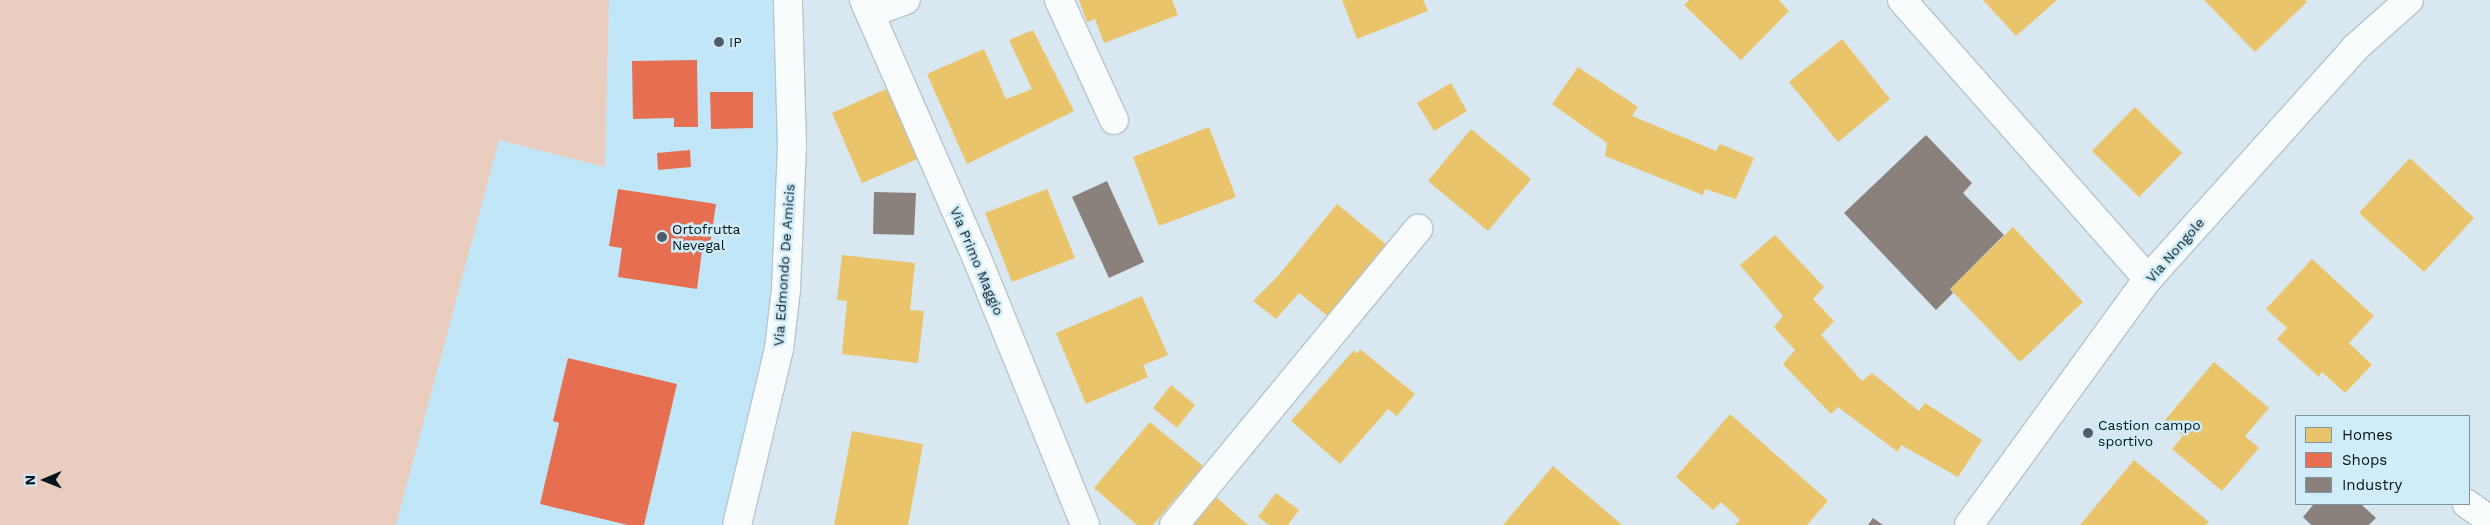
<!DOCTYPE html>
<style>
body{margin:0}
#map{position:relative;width:2490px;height:525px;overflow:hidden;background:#d9e8f0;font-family:"Work Sans",sans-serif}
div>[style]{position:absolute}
.built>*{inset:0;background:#c0e6f8}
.green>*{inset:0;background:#e9cebf}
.homes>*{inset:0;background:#e9c46a}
.shops>*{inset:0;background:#e76f51}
.industry>*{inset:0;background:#8a817c}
.roads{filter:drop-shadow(1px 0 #b6c5cd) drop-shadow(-1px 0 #b6c5cd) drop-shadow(0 1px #b6c5cd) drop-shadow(0 -1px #b6c5cd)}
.minor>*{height:28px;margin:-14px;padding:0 14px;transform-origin:14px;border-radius:14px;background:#f9fcfd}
.major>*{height:28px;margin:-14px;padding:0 14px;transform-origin:14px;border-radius:14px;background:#f9fcfd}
.dots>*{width:14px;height:14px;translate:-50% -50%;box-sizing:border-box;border:2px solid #d0ecf9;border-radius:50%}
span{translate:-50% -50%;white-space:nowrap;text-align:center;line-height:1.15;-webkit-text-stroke:5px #d0ecf9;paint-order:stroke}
.poi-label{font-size:14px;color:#04141c}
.left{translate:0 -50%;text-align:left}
.street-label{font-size:14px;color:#04141c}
.legend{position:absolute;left:2295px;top:415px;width:175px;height:90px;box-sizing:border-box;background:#d0ecf9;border:1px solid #7e96a1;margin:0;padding:6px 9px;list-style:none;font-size:15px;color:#04141c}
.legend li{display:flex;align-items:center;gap:10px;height:25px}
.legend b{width:25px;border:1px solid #7e96a1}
.north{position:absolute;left:20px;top:455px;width:50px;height:50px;-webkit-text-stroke:4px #d0ecf9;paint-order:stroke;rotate:269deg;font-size:14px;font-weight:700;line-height:20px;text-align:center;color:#04141c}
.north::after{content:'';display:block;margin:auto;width:18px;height:22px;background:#04141c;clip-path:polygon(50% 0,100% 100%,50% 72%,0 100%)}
</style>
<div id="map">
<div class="built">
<div style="clip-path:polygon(609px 0,778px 0,778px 212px,768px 341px,722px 525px,396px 525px,499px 140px,605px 167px)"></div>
</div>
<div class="green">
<div style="clip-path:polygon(0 0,609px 0,605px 167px,499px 140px,396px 525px,0 525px)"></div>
</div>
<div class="homes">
<div style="clip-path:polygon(1079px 0,1172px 0,1178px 15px,1104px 43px,1095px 19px,1087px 22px)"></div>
<div style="clip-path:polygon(1342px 0,1423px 0,1428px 11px,1357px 39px)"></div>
<div style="clip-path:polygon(1689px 0,1779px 0,1789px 11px,1741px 60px,1684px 5px)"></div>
<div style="clip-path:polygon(1983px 0,2057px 0,2016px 36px)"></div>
<div style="clip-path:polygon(2204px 0,2305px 0,2307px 2px,2255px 52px)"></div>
<div style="clip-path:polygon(1033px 30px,1074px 111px,967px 164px,927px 74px,984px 49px,1006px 99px,1032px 89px,1009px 40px)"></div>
<div style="clip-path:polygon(1842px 39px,1890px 99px,1838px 142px,1789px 82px)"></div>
<div style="clip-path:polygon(1578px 67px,1638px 107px,1632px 116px,1716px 151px,1720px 144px,1754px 158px,1736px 199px,1705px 189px,1703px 195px,1605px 156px,1607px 143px,1552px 104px)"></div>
<div style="clip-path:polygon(1451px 83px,1467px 111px,1434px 131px,1417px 103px)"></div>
<div style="clip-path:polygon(893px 86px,922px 157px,862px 183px,832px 113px)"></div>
<div style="clip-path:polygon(2135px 107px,2182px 153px,2139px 197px,2092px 151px)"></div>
<div style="clip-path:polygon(1209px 127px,1236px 197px,1159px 226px,1133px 157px)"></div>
<div style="clip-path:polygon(1471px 129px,1531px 179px,1488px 231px,1428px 181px)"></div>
<div style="clip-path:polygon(2410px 158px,2474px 218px,2424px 272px,2359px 213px)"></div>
<div style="clip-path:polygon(1047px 189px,1075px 258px,1012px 282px,985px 213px)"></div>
<div style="clip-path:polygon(1337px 204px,1387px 245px,1329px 317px,1299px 293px,1276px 319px,1253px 301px,1278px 276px)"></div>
<div style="clip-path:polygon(2013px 227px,2083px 302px,2020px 362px,1950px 289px)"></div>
<div style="clip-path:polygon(1775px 235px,1824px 287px,1813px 299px,1834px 321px,1821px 335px,1862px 381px,1872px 373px,1919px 411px,1925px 403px,1982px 440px,1958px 477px,1901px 445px,1898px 452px,1838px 407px,1831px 414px,1783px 364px,1795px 350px,1774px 327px,1783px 316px,1740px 265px)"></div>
<div style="clip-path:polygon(842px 255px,915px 263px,910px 310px,924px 311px,918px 363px,842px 354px,847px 301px,837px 300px)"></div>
<div style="clip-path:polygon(2312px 259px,2374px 316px,2349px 343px,2372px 365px,2345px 393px,2322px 372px,2319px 377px,2277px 339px,2287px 328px,2266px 309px)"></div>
<div style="clip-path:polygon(1142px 296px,1168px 355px,1143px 365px,1148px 377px,1086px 404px,1056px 333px)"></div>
<div style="clip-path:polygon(1360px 349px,1415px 394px,1397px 416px,1388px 409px,1340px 464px,1291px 421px,1354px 350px,1357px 354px)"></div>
<div style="clip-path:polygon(2214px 362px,2269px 408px,2245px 436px,2259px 448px,2222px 491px,2172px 449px,2183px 436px,2165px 420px)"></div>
<div style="clip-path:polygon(1171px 385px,1195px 405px,1177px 428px,1153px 408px)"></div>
<div style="clip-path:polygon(1730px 414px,1828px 501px,1807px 525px,1735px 525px,1740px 520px,1721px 502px,1713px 510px,1676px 477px)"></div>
<div style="clip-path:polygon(1150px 422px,1203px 466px,1153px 525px,1137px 525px,1094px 488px)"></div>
<div style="clip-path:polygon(852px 431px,923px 444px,908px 525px,834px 525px)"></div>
<div style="clip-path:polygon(2134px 460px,2209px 522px,2206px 525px,2080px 525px)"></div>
<div style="clip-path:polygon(1553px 466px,1622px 525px,1503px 525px)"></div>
<div style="clip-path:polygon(1276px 493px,1299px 510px,1288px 525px,1269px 525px,1258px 517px)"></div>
<div style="clip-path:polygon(1215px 496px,1248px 525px,1190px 525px)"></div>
</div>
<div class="shops">
<div style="clip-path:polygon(697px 60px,698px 127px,674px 127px,674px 118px,633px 119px,632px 61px)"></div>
<div style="clip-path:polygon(710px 92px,753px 92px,753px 128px,711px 129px)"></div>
<div style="clip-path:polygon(690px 150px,691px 167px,658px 170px,657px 153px)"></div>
<div style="clip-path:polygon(618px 189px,716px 204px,709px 252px,702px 251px,697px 289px,618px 277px,622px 248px,609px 246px)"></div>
<div style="clip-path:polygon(568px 358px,677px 384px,644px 525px,628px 525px,540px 504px,559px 423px,553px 421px)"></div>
</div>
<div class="industry">
<div style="clip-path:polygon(1926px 135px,1972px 183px,1963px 193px,2004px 235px,1950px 289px,1953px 293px,1936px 310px,1844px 213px)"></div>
<div style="clip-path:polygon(1107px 181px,1144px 262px,1109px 278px,1072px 197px)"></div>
<div style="clip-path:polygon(874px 192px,916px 193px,914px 235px,873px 234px)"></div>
<div style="clip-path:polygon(2314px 504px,2361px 504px,2376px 518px,2369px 525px,2311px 525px,2303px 517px)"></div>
<div style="clip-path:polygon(1873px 518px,1883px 525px,1868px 525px)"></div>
</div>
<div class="roads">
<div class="minor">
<div style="left:864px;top:0;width:279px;rotate:66.4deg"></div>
<div style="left:976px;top:256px;width:290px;rotate:67.9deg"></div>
<div style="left:1059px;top:0;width:132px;rotate:65.4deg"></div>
<div style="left:1902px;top:0;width:372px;rotate:48.6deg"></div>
<div style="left:870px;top:13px;width:38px;rotate:-20deg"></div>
<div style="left:2467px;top:504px;width:28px;rotate:35deg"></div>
<div style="left:1174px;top:525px;width:384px;rotate:-50.5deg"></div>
<div style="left:1969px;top:525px;width:304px;rotate:-54deg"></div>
<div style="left:2148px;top:279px;width:310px;rotate:-48.1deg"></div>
<div style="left:2355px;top:48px;width:72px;rotate:-41.6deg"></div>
</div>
<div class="major">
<div style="left:737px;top:525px;width:181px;rotate:-76.6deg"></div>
<div style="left:779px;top:349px;width:60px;rotate:-83.3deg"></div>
<div style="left:786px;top:289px;width:142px;rotate:-87.6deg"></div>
<div style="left:792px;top:147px;width:147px;rotate:-91.6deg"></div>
</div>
</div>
<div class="dots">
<div style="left:719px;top:42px;background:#4f5e66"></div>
<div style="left:662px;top:237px;background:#4f5e66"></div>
<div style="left:2088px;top:433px;background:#4f5e66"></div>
</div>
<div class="poi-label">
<span class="left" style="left:729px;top:42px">IP</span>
<span class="left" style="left:672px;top:237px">Ortofrutta<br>Nevegal</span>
<span class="left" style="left:2098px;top:433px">Castion campo<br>sportivo</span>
</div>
<div class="street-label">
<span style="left:2175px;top:250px;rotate:-49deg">Via Nongole</span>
<span style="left:977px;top:261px;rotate:67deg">Via Primo Maggio</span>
<span style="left:784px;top:265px;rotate:-86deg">Via Edmondo De Amicis</span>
</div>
<ul class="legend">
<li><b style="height:14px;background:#e9c46a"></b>Homes</li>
<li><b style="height:14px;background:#e76f51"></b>Shops</li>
<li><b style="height:14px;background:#8a817c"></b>Industry</li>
</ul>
<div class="north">N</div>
</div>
